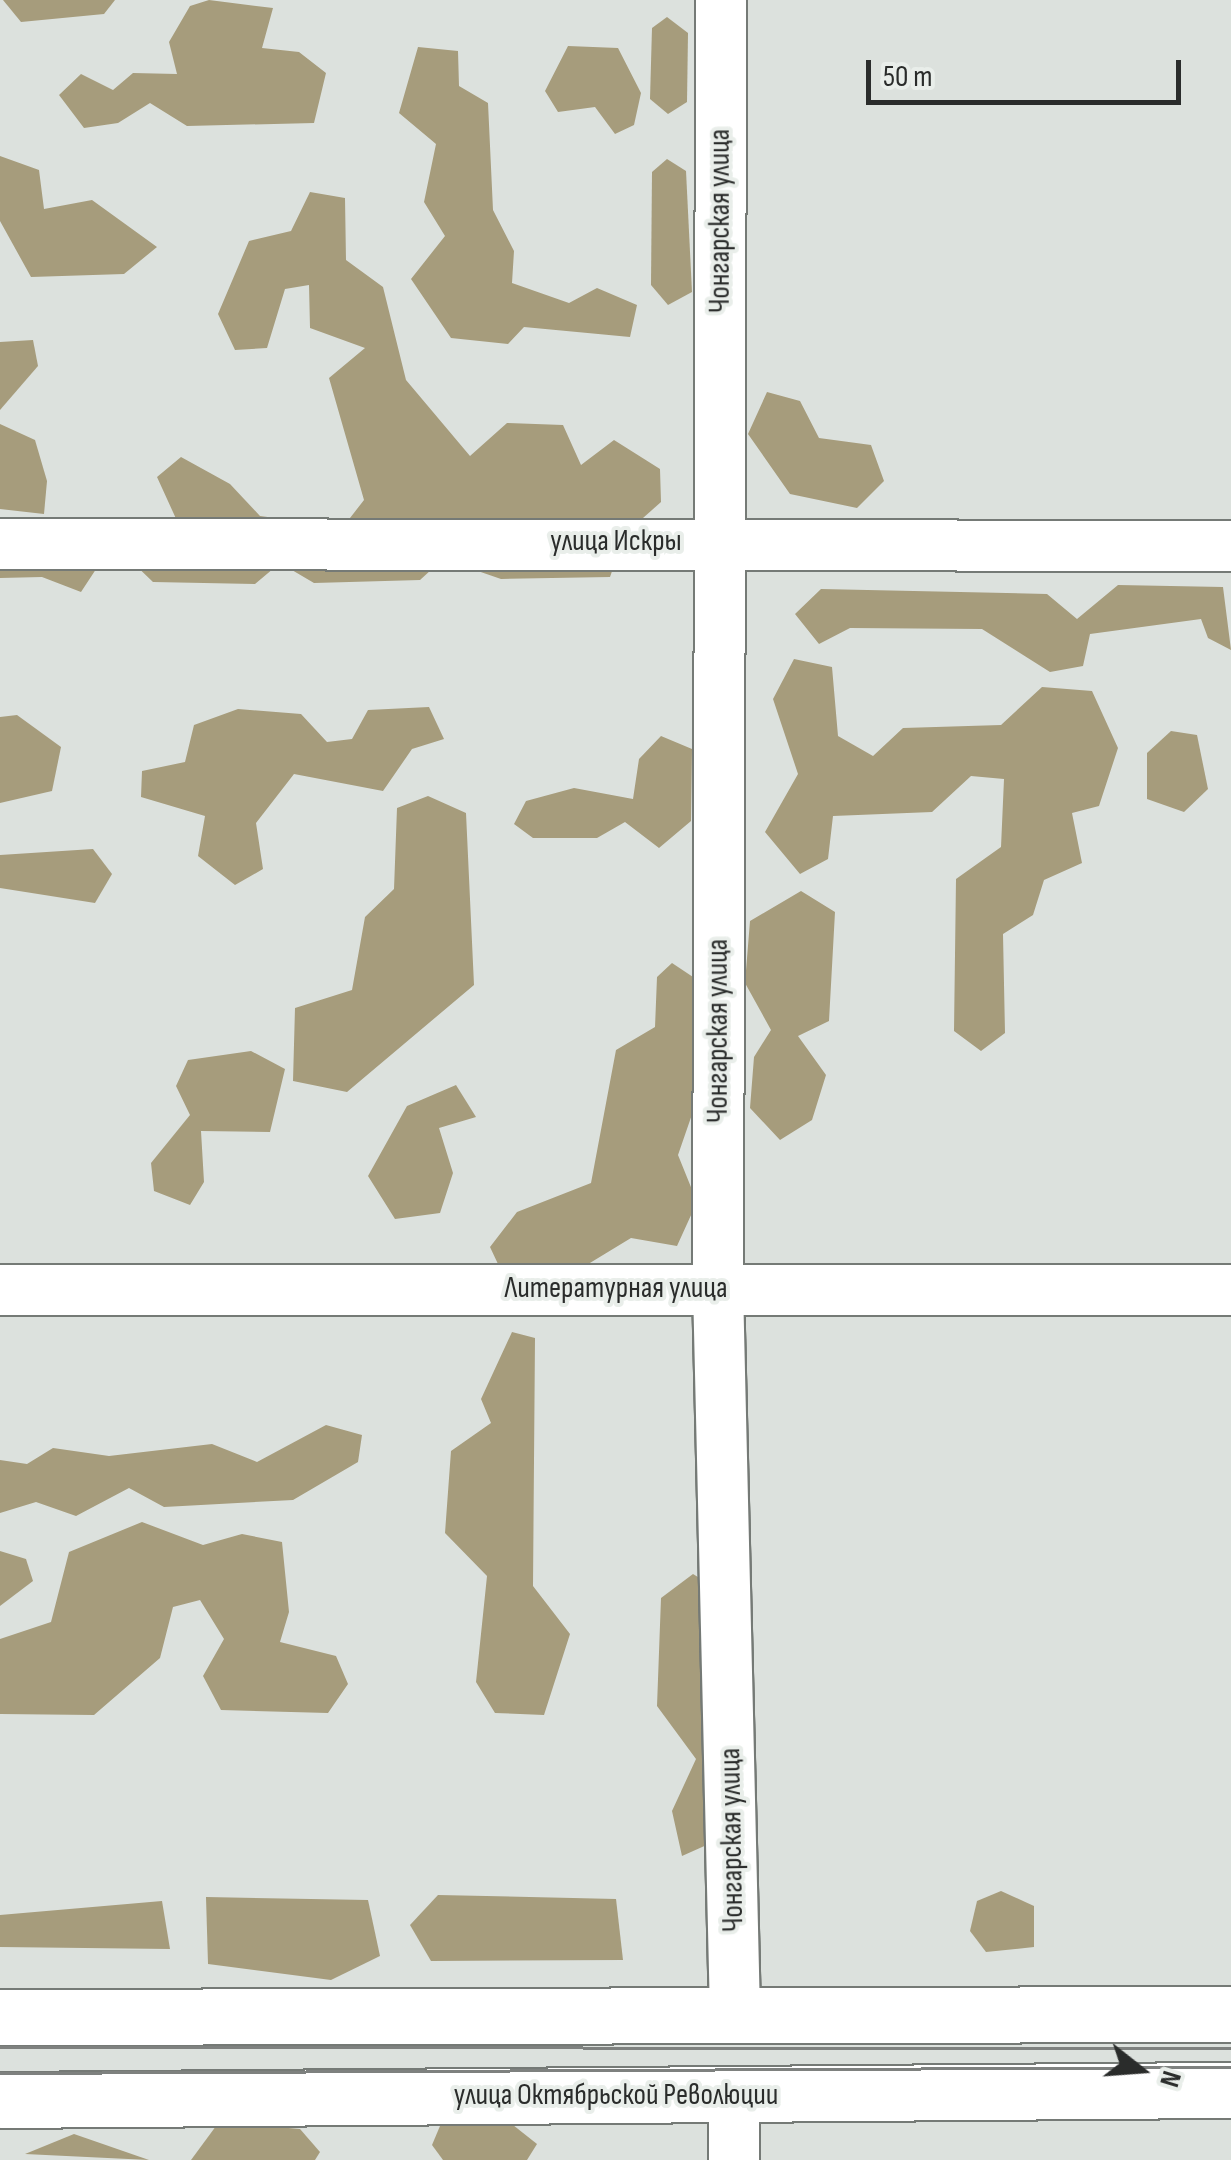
<!DOCTYPE html>
<meta charset="utf-8">
<style>
body{margin:0}
#map{position:relative;width:1231px;height:2160px;overflow:hidden;background:#dce1dd;font-family:"Sofia Sans Condensed",sans-serif}
div>[style]{position:absolute}
.forest>*{inset:0;background:#a69c7c}
.roads{filter:drop-shadow(2px 0 #757a76) drop-shadow(-2px 0 #757a76) drop-shadow(0 2px #757a76) drop-shadow(0 -2px #757a76)}
.street>*{height:50px;margin:-25px;padding:0 25px;transform-origin:25px;border-radius:25px;background:#fff}
.secondary>*{height:55px;margin:-27.5px;padding:0 27.5px;transform-origin:27.5px;border-radius:27.5px;background:#fff}
.tram>*{height:2.5px;margin:-1.25px;padding:0 1.25px;transform-origin:1.25px;border-radius:1.25px;background:#7e817f}
span{translate:-50% -50%;white-space:nowrap;text-align:center;line-height:1.15;-webkit-text-stroke:8px #e9eeea;paint-order:stroke}
.street-label{font-size:30px;color:#2a2c2b}
.north{position:absolute;left:1091px;top:2020px;width:100px;height:100px;-webkit-text-stroke:8px #e9eeea;paint-order:stroke;rotate:107deg;font-size:28px;font-weight:700;line-height:40px;text-align:center;color:#2a2c2b}
.north::after{content:'';display:block;margin:auto;width:35px;height:45px;background:#2a2c2b;clip-path:polygon(50% 0,100% 100%,50% 72%,0 100%)}
.scale{position:absolute;left:866px;top:60px;width:315px;height:45px;box-sizing:border-box;border:5px solid #2a2c2b;border-top:0;padding-left:12px;font-size:30px;line-height:35px;white-space:nowrap;color:#2a2c2b;-webkit-text-stroke:8px #e9eeea;paint-order:stroke}
</style>
<div id="map">
<div class="forest">
<div style="clip-path:polygon(3px 0,115px 0,104px 14px,21px 22px)"></div>
<div style="clip-path:polygon(209px 0,273px 8px,262px 48px,299px 52px,326px 73px,314px 123px,187px 126px,150px 103px,118px 123px,84px 128px,59px 95px,81px 74px,113px 90px,133px 73px,177px 74px,169px 42px,190px 6px)"></div>
<div style="clip-path:polygon(667px 17px,688px 33px,687px 102px,668px 114px,650px 99px,652px 28px)"></div>
<div style="clip-path:polygon(568px 46px,618px 48px,641px 93px,634px 125px,615px 134px,595px 107px,558px 112px,545px 91px)"></div>
<div style="clip-path:polygon(418px 47px,458px 51px,459px 86px,488px 103px,493px 210px,514px 251px,512px 283px,569px 303px,597px 288px,637px 305px,630px 337px,524px 327px,508px 344px,451px 338px,411px 279px,445px 236px,424px 202px,436px 144px,399px 113px)"></div>
<div style="clip-path:polygon(0 156px,39px 170px,44px 209px,92px 200px,157px 247px,124px 274px,31px 277px,0 221px)"></div>
<div style="clip-path:polygon(667px 159px,686px 171px,692px 292px,668px 305px,651px 285px,652px 172px)"></div>
<div style="clip-path:polygon(310px 192px,345px 198px,346px 260px,383px 287px,406px 380px,470px 456px,507px 423px,563px 425px,581px 465px,614px 440px,660px 469px,661px 502px,625px 534px,610px 577px,501px 579px,443px 559px,420px 580px,314px 583px,280px 563px,255px 584px,153px 582px,128px 558px,183px 534px,157px 477px,181px 457px,230px 484px,260px 516px,343px 527px,364px 500px,329px 378px,365px 348px,310px 328px,309px 285px,285px 289px,267px 348px,235px 350px,218px 314px,249px 241px,291px 231px)"></div>
<div style="clip-path:polygon(33px 340px,38px 366px,0 410px,0 342px)"></div>
<div style="clip-path:polygon(767px 392px,800px 401px,819px 438px,871px 445px,884px 481px,857px 508px,790px 494px,748px 434px)"></div>
<div style="clip-path:polygon(0 424px,35px 440px,47px 481px,44px 514px,0 509px)"></div>
<div style="clip-path:polygon(0 542px,104px 557px,81px 592px,42px 577px,0 578px)"></div>
<div style="clip-path:polygon(1118px 585px,1223px 587px,1231px 650px,1208px 638px,1201px 619px,1090px 634px,1083px 666px,1050px 672px,982px 629px,850px 628px,819px 644px,795px 614px,821px 589px,1047px 594px,1077px 619px)"></div>
<div style="clip-path:polygon(794px 659px,832px 667px,838px 736px,873px 756px,903px 728px,1001px 725px,1042px 687px,1092px 691px,1118px 748px,1099px 806px,1072px 813px,1082px 863px,1044px 880px,1033px 915px,1003px 934px,1005px 1033px,981px 1051px,954px 1031px,956px 879px,1001px 847px,1004px 779px,971px 776px,932px 812px,833px 816px,828px 859px,800px 874px,765px 832px,798px 774px,773px 699px)"></div>
<div style="clip-path:polygon(429px 707px,444px 739px,412px 749px,383px 791px,294px 774px,256px 823px,263px 869px,235px 885px,198px 856px,205px 816px,141px 797px,142px 771px,185px 762px,194px 725px,238px 709px,301px 714px,327px 742px,352px 739px,368px 710px)"></div>
<div style="clip-path:polygon(17px 715px,61px 747px,52px 791px,0 803px,0 717px)"></div>
<div style="clip-path:polygon(1171px 731px,1197px 735px,1208px 789px,1184px 812px,1147px 799px,1147px 753px)"></div>
<div style="clip-path:polygon(661px 736px,692px 749px,691px 821px,659px 848px,625px 822px,597px 838px,533px 838px,514px 824px,526px 801px,574px 788px,633px 799px,639px 759px)"></div>
<div style="clip-path:polygon(428px 796px,466px 813px,474px 985px,347px 1092px,293px 1081px,295px 1008px,352px 990px,365px 917px,394px 889px,397px 808px)"></div>
<div style="clip-path:polygon(93px 849px,112px 874px,95px 903px,0 888px,0 855px)"></div>
<div style="clip-path:polygon(801px 891px,835px 912px,829px 1021px,798px 1036px,826px 1075px,812px 1120px,780px 1140px,750px 1108px,754px 1057px,771px 1030px,745px 983px,750px 921px)"></div>
<div style="clip-path:polygon(672px 963px,696px 979px,697px 1100px,678px 1155px,697px 1202px,677px 1246px,631px 1238px,557px 1283px,506px 1281px,490px 1247px,517px 1212px,591px 1183px,616px 1050px,655px 1027px,657px 977px)"></div>
<div style="clip-path:polygon(251px 1051px,285px 1069px,270px 1132px,201px 1131px,204px 1182px,190px 1205px,154px 1191px,151px 1163px,190px 1115px,176px 1086px,188px 1060px)"></div>
<div style="clip-path:polygon(456px 1085px,476px 1117px,439px 1128px,453px 1173px,440px 1213px,395px 1219px,368px 1176px,407px 1106px)"></div>
<div style="clip-path:polygon(512px 1332px,535px 1338px,533px 1586px,570px 1634px,544px 1715px,495px 1713px,476px 1682px,487px 1576px,445px 1533px,451px 1451px,491px 1423px,481px 1399px)"></div>
<div style="clip-path:polygon(326px 1425px,362px 1435px,358px 1462px,293px 1500px,164px 1507px,129px 1488px,76px 1516px,36px 1502px,0 1513px,0 1460px,27px 1464px,53px 1448px,109px 1456px,212px 1444px,257px 1462px)"></div>
<div style="clip-path:polygon(142px 1522px,203px 1545px,242px 1534px,282px 1542px,289px 1612px,280px 1642px,336px 1656px,348px 1684px,328px 1713px,221px 1710px,203px 1676px,224px 1639px,200px 1600px,173px 1607px,160px 1658px,94px 1715px,0 1714px,0 1639px,51px 1622px,69px 1552px)"></div>
<div style="clip-path:polygon(0 1551px,26px 1559px,33px 1581px,0 1606px)"></div>
<div style="clip-path:polygon(693px 1574px,732px 1598px,729px 1835px,682px 1856px,672px 1811px,696px 1759px,657px 1706px,661px 1598px)"></div>
<div style="clip-path:polygon(1001px 1891px,1034px 1906px,1034px 1947px,986px 1952px,970px 1931px,977px 1901px)"></div>
<div style="clip-path:polygon(438px 1895px,616px 1899px,623px 1960px,431px 1961px,410px 1925px)"></div>
<div style="clip-path:polygon(206px 1897px,368px 1900px,380px 1956px,331px 1980px,208px 1964px)"></div>
<div style="clip-path:polygon(162px 1901px,170px 1949px,0 1947px,0 1915px)"></div>
<div style="clip-path:polygon(219px 2122px,300px 2129px,320px 2152px,315px 2160px,191px 2160px)"></div>
<div style="clip-path:polygon(513px 2125px,537px 2144px,527px 2160px,443px 2160px,432px 2145px,440px 2126px)"></div>
<div style="clip-path:polygon(74px 2134px,149px 2160px,25px 2154px)"></div>
</div>
<div class="roads">
<div class="street">
<div style="left:721px;top:0;width:1287px;rotate:90.13deg"></div>
<div style="left:718px;top:1287px;width:729px;rotate:88.66deg"></div>
<div style="left:0;top:544px;width:1231px;rotate:0.09deg"></div>
<div style="left:0;top:1290px;width:1231px"></div>
<div style="left:734px;top:2160px;width:66px;rotate:-90deg"></div>
</div>
<div class="secondary">
<div style="left:0;top:2017px;width:1231px;rotate:-0.14deg"></div>
<div style="left:0;top:2100px;width:1231px;rotate:-0.47deg"></div>
</div>
</div>
<div class="tram">
<div style="left:0;top:2047px;width:1231px;rotate:0.05deg"></div>
<div style="left:0;top:2073px;width:1231px;rotate:-0.28deg"></div>
</div>
<div class="street-label">
<span style="left:720px;top:221px;rotate:-90deg">Чонгарская улица</span>
<span style="left:616px;top:541px">улица Искры</span>
<span style="left:718px;top:1031px;rotate:-90deg">Чонгарская улица</span>
<span style="left:616px;top:1288px">Литературная улица</span>
<span style="left:732px;top:1840px;rotate:-91deg">Чонгарская улица</span>
<span style="left:616px;top:2095px">улица Октябрьской Революции</span>
</div>
<div class="north">N</div>
<div class="scale">50 m</div>
</div>
